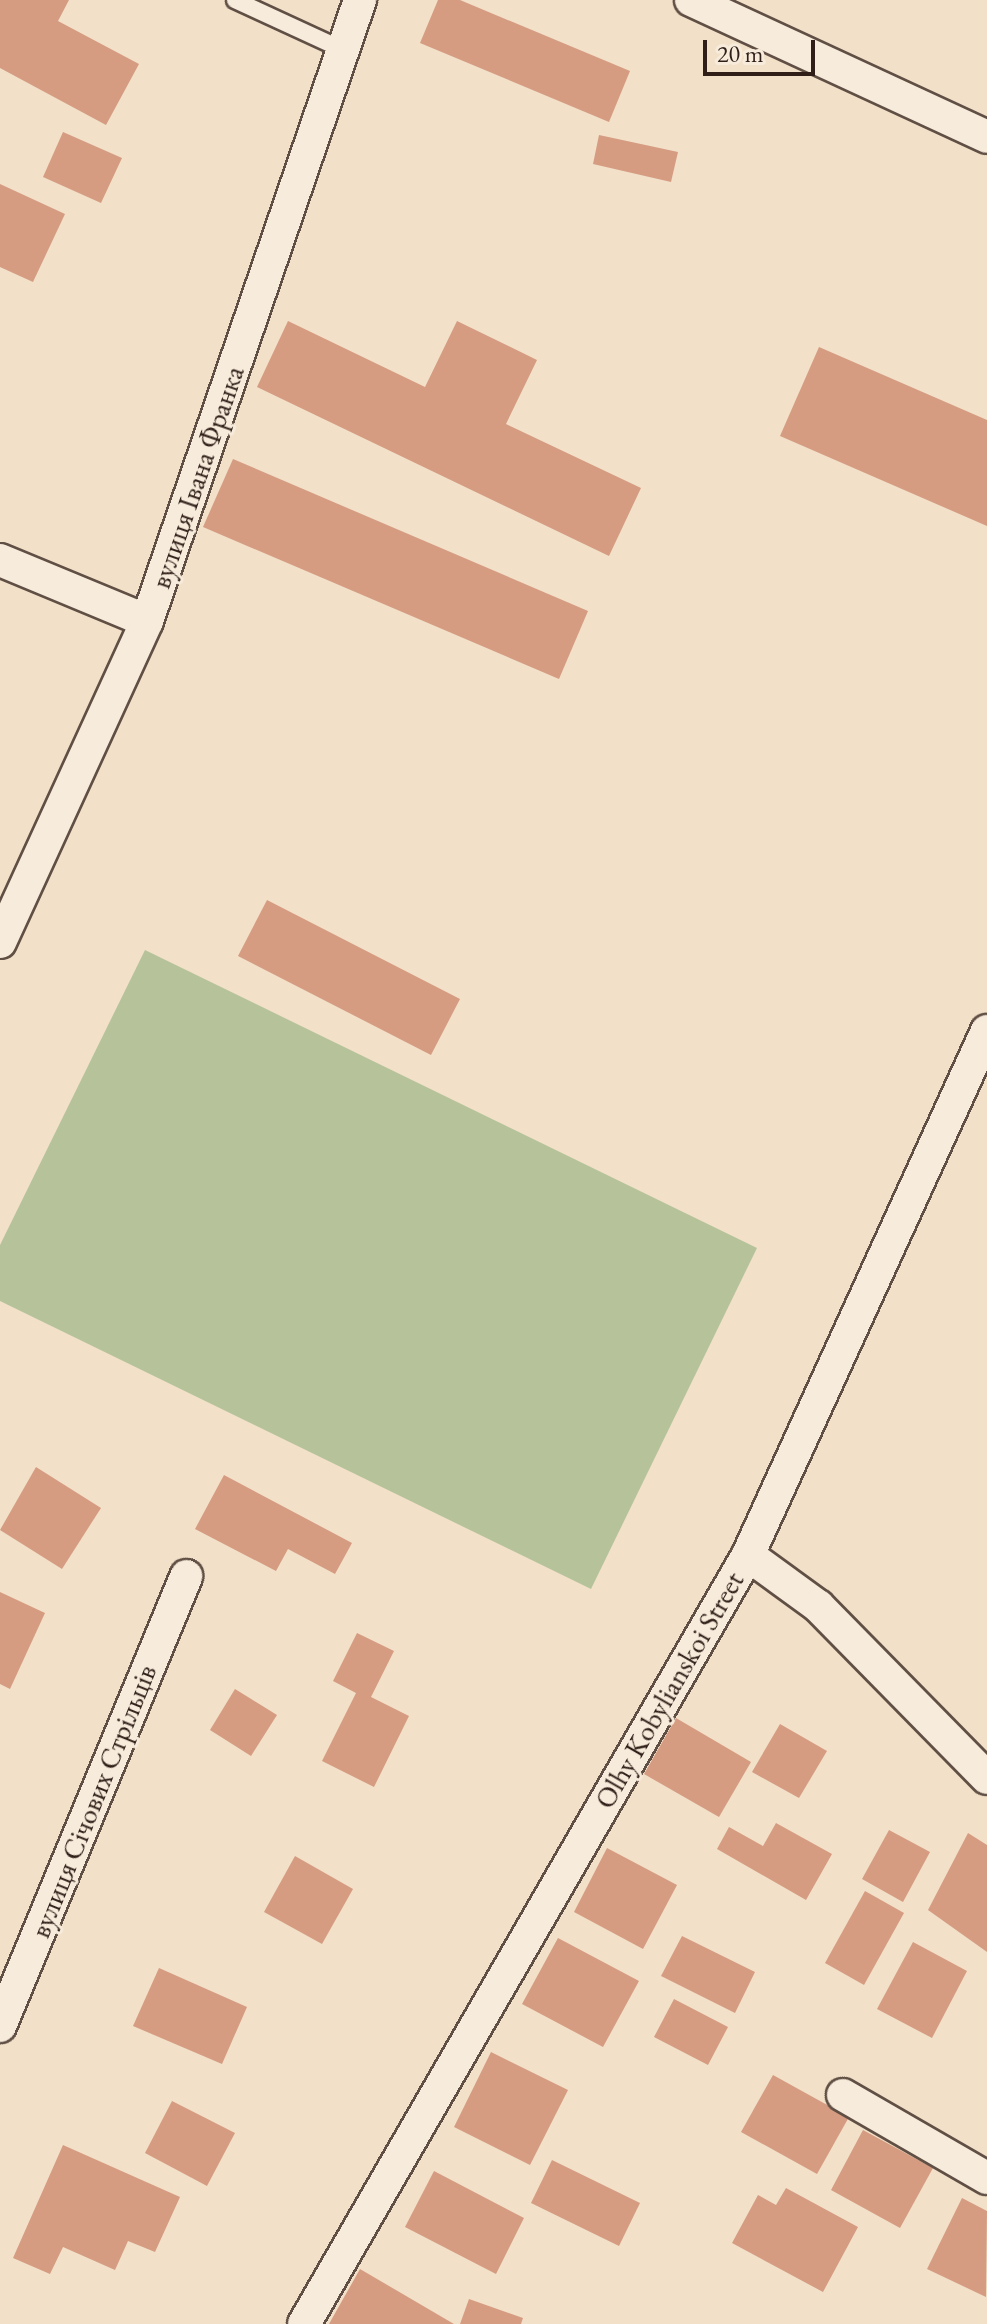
<!DOCTYPE html>
<meta charset="utf-8">
<style>
body{margin:0}
#map{position:relative;width:987px;height:2324px;overflow:hidden;background:#f2e0c8;font-family:"EB Garamond",serif}
div>[style]{position:absolute}
.green>*{inset:0;background:#b6c39a}
.building>*{inset:0;background:#d59c82}
.roads{filter:drop-shadow(2px 0 #604f44) drop-shadow(-2px 0 #604f44) drop-shadow(0 2px #604f44) drop-shadow(0 -2px #604f44)}
.lane>*{height:16px;margin:-8px;padding:0 8px;transform-origin:8px;border-radius:8px;background:#f7ebdb}
.street>*{height:32px;margin:-16px;padding:0 16px;transform-origin:16px;border-radius:16px;background:#f7ebdb}
span{translate:-50% -50%;white-space:nowrap;text-align:center;line-height:1.15;-webkit-text-stroke:6px #f7ebdb;paint-order:stroke}
.street-label{font-size:28px;color:#2f1f18}
.scale{position:absolute;left:703px;top:40px;width:112px;height:36px;box-sizing:border-box;border:4px solid #2f1f18;border-top:0;padding-left:10px;font-size:24px;line-height:28px;white-space:nowrap;color:#2f1f18;-webkit-text-stroke:6px #f7ebdb;paint-order:stroke}
</style>
<div id="map">
<div class="green">
<div style="clip-path:polygon(145px 950px,757px 1248px,591px 1589px,0 1301px,0 1245px)"></div>
</div>
<div class="building">
<div style="clip-path:polygon(0 0,69px 0,58px 21px,139px 64px,106px 125px,0 68px)"></div>
<div style="clip-path:polygon(438px 0,460px 0,630px 71px,609px 122px,420px 43px)"></div>
<div style="clip-path:polygon(63px 132px,122px 158px,101px 203px,43px 177px)"></div>
<div style="clip-path:polygon(599px 135px,678px 152px,671px 182px,593px 164px)"></div>
<div style="clip-path:polygon(0 184px,65px 214px,33px 282px,0 267px)"></div>
<div style="clip-path:polygon(288px 321px,425px 387px,457px 321px,537px 360px,506px 424px,641px 488px,609px 556px,257px 387px)"></div>
<div style="clip-path:polygon(819px 347px,987px 420px,987px 526px,780px 436px)"></div>
<div style="clip-path:polygon(233px 459px,588px 611px,559px 679px,203px 527px)"></div>
<div style="clip-path:polygon(267px 900px,460px 999px,431px 1055px,238px 956px)"></div>
<div style="clip-path:polygon(36px 1467px,101px 1508px,62px 1569px,0 1530px)"></div>
<div style="clip-path:polygon(224px 1475px,352px 1543px,335px 1574px,288px 1549px,276px 1571px,195px 1529px)"></div>
<div style="clip-path:polygon(0 1592px,45px 1613px,10px 1689px,0 1684px)"></div>
<div style="clip-path:polygon(357px 1633px,394px 1651px,371px 1697px,409px 1716px,374px 1787px,322px 1761px,356px 1693px,333px 1681px)"></div>
<div style="clip-path:polygon(235px 1689px,277px 1715px,251px 1756px,210px 1730px)"></div>
<div style="clip-path:polygon(676px 1718px,751px 1762px,719px 1817px,644px 1774px)"></div>
<div style="clip-path:polygon(780px 1724px,827px 1751px,799px 1798px,752px 1772px)"></div>
<div style="clip-path:polygon(776px 1823px,832px 1854px,806px 1900px,717px 1849px,729px 1827px,763px 1846px)"></div>
<div style="clip-path:polygon(889px 1830px,930px 1852px,903px 1902px,862px 1879px)"></div>
<div style="clip-path:polygon(968px 1833px,987px 1845px,987px 1952px,928px 1910px)"></div>
<div style="clip-path:polygon(607px 1848px,677px 1885px,643px 1949px,574px 1912px)"></div>
<div style="clip-path:polygon(295px 1856px,353px 1889px,322px 1944px,264px 1912px)"></div>
<div style="clip-path:polygon(865px 1891px,904px 1913px,864px 1985px,825px 1963px)"></div>
<div style="clip-path:polygon(682px 1936px,755px 1972px,735px 2013px,661px 1976px)"></div>
<div style="clip-path:polygon(558px 1938px,639px 1981px,603px 2047px,522px 2004px)"></div>
<div style="clip-path:polygon(913px 1942px,967px 1971px,932px 2038px,877px 2009px)"></div>
<div style="clip-path:polygon(159px 1968px,247px 2007px,222px 2064px,133px 2026px)"></div>
<div style="clip-path:polygon(674px 1999px,728px 2027px,708px 2065px,654px 2037px)"></div>
<div style="clip-path:polygon(491px 2052px,568px 2090px,530px 2165px,454px 2127px)"></div>
<div style="clip-path:polygon(773px 2075px,849px 2117px,817px 2174px,741px 2132px)"></div>
<div style="clip-path:polygon(172px 2101px,235px 2133px,207px 2186px,145px 2153px)"></div>
<div style="clip-path:polygon(863px 2130px,933px 2168px,900px 2228px,831px 2190px)"></div>
<div style="clip-path:polygon(63px 2145px,180px 2197px,155px 2252px,128px 2241px,115px 2270px,63px 2247px,50px 2274px,13px 2258px)"></div>
<div style="clip-path:polygon(552px 2160px,640px 2203px,619px 2246px,531px 2203px)"></div>
<div style="clip-path:polygon(434px 2171px,524px 2218px,496px 2274px,405px 2227px)"></div>
<div style="clip-path:polygon(786px 2188px,858px 2227px,823px 2292px,732px 2243px,758px 2195px,776px 2205px)"></div>
<div style="clip-path:polygon(962px 2198px,987px 2211px,986px 2297px,927px 2269px)"></div>
<div style="clip-path:polygon(360px 2269px,454px 2324px,329px 2324px)"></div>
<div style="clip-path:polygon(469px 2299px,523px 2318px,521px 2324px,460px 2324px)"></div>
</div>
<div class="roads">
<div class="lane">
<div style="left:235px;top:0;width:115px;rotate:24.8deg"></div>
</div>
<div class="street">
<div style="left:691px;top:0;width:326px;rotate:24.8deg"></div>
<div style="left:0;top:560px;width:159px;rotate:22.5deg"></div>
<div style="left:0;top:942px;width:353px;rotate:-65.4deg"></div>
<div style="left:147px;top:621px;width:657px;rotate:-71.07deg"></div>
<div style="left:748px;top:1555px;width:87px;rotate:36.1deg"></div>
<div style="left:818px;top:1606px;width:241px;rotate:45.5deg"></div>
<div style="left:0;top:2026px;width:487px;rotate:-67.5deg"></div>
<div style="left:843px;top:2095px;width:166px;rotate:30deg"></div>
<div style="left:304px;top:2324px;width:888px;rotate:-60deg"></div>
<div style="left:748px;top:1555px;width:576px;rotate:-65.48deg"></div>
</div>
</div>
<div class="street-label">
<span style="left:197px;top:477px;rotate:-71deg">вулиця Івана Франка</span>
<span style="left:669px;top:1690px;rotate:-60deg">Olhy Kobylianskoi Street</span>
<span style="left:93px;top:1801px;rotate:-68deg">вулиця Січових Стрільців</span>
</div>
<div class="scale">20 m</div>
</div>
